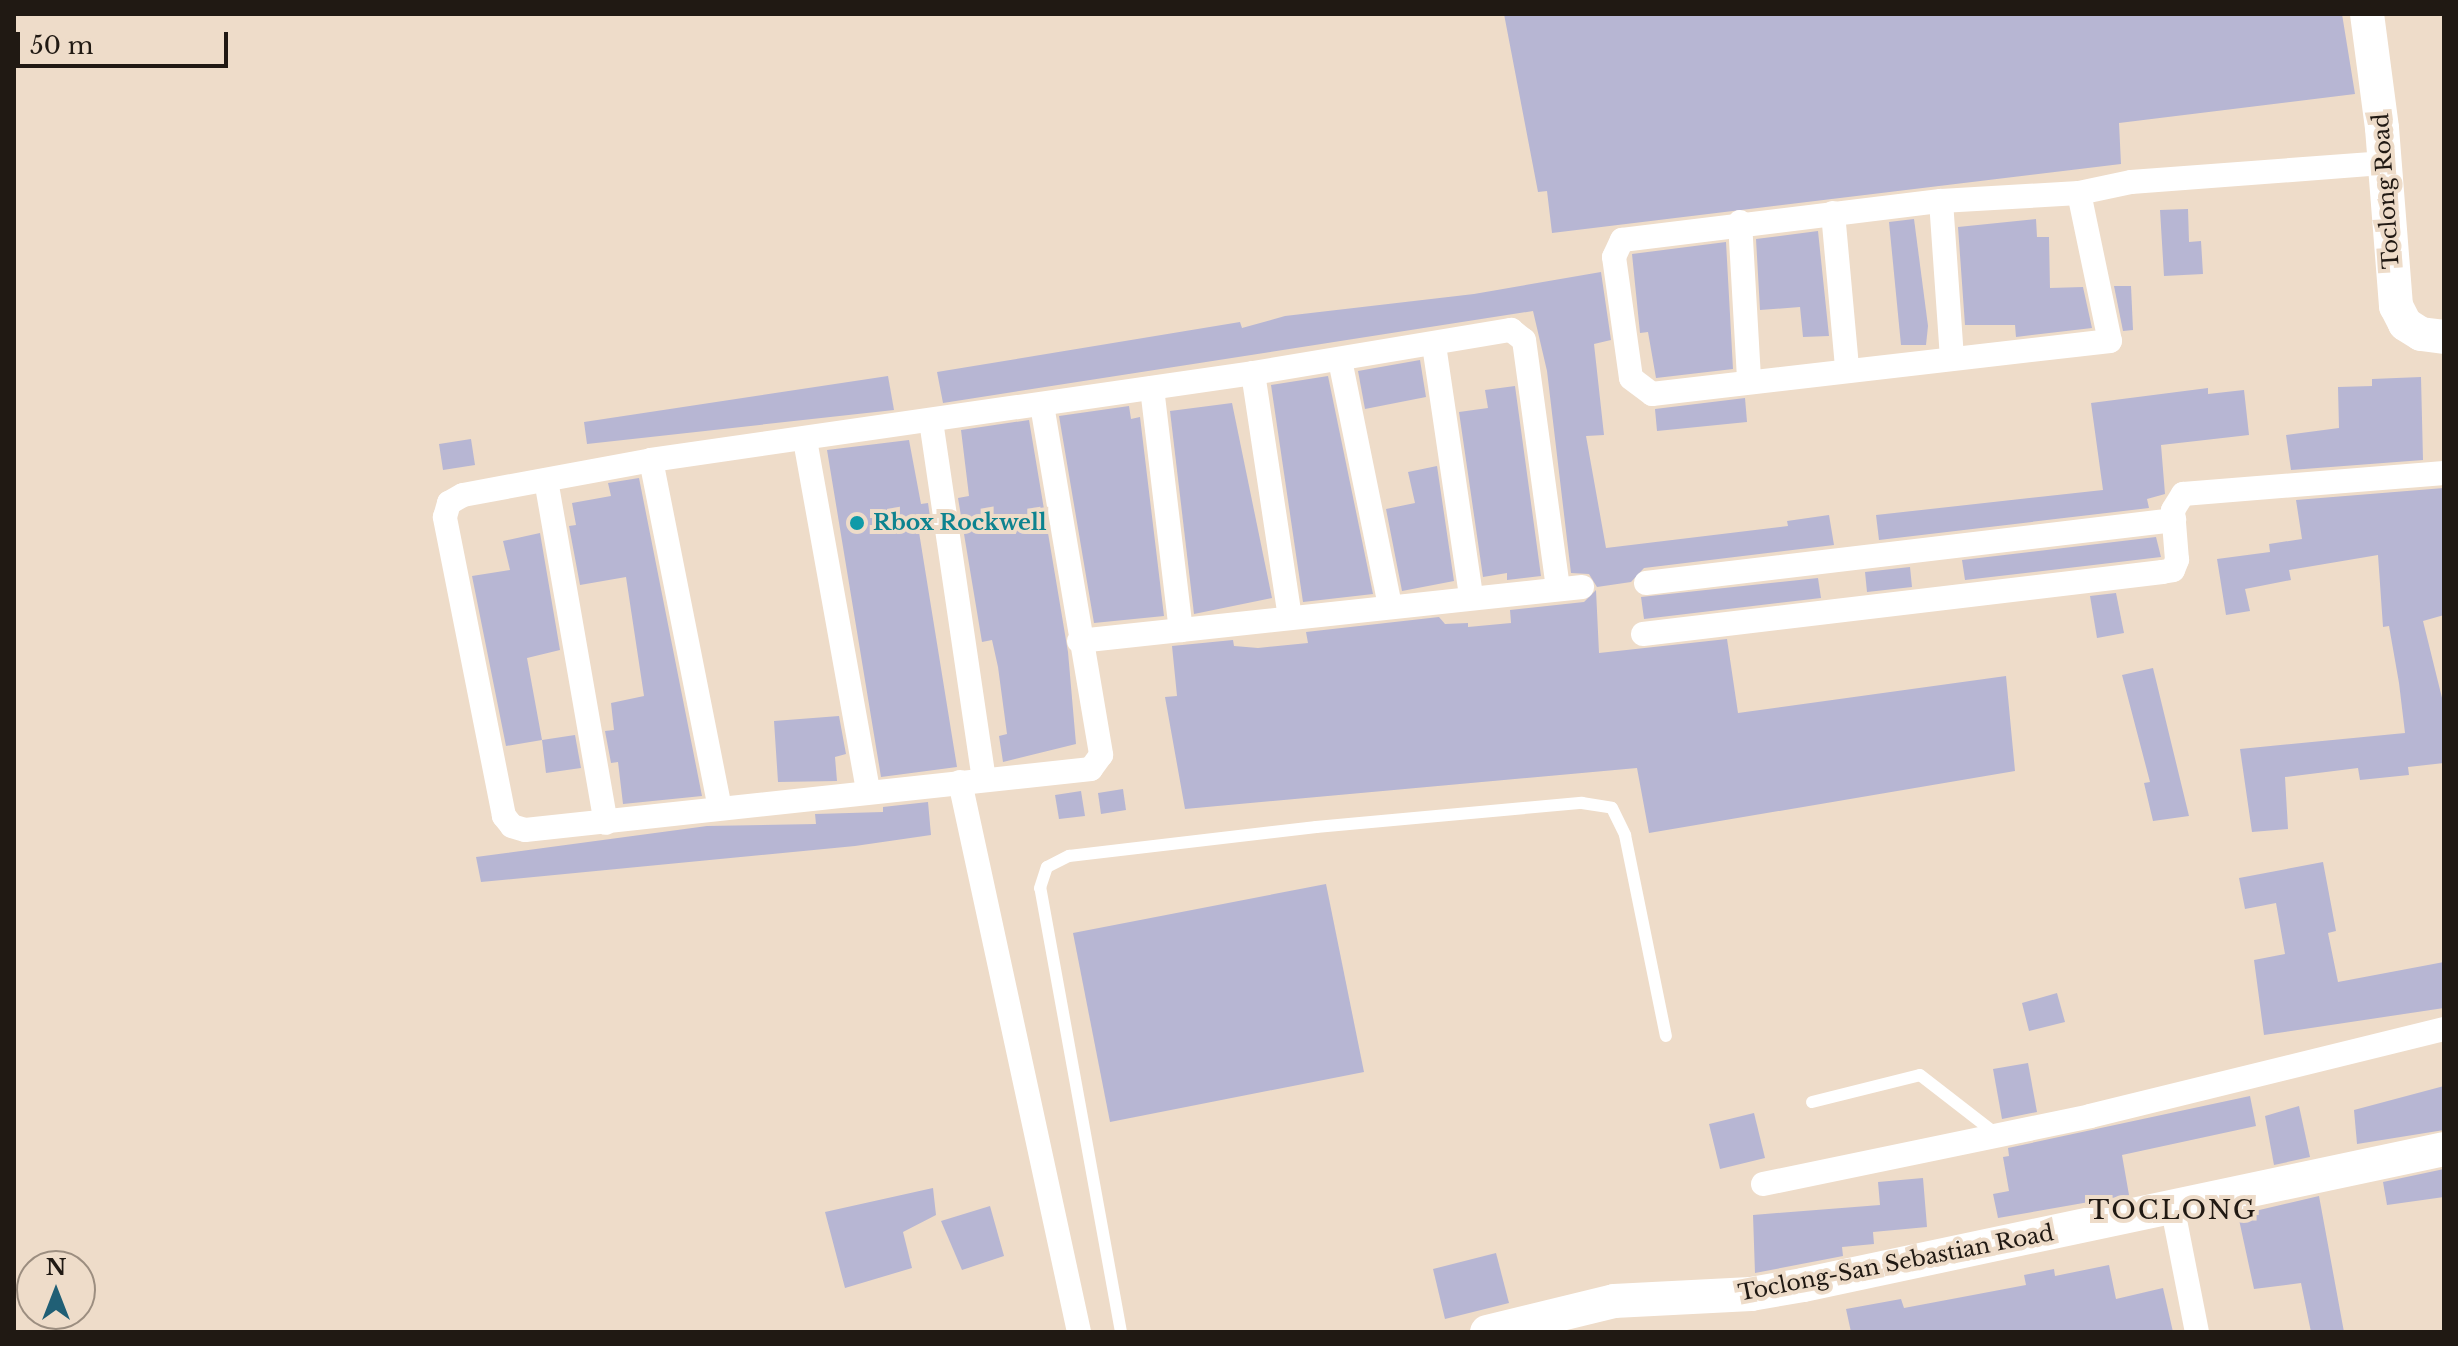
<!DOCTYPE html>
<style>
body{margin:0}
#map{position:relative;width:2458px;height:1346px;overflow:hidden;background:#eedcc9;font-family:"Libre Baskerville",serif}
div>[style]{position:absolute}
.building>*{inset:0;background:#b7b6d3}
.lane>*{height:12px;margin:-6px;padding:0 6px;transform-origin:6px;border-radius:6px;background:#fff}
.street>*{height:24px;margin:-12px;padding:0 12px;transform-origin:12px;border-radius:12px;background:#fff}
.secondary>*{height:34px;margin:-17px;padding:0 17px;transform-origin:17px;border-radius:17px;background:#fff}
.dots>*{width:22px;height:22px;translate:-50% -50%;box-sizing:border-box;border:4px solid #eedcc9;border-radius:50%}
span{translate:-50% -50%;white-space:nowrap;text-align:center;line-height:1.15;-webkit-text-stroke:8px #eedcc9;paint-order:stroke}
.street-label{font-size:22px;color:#201913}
.culture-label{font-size:22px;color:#0d838f;font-weight:700}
.left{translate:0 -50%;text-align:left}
.quarter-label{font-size:26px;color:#201913;letter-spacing:2px}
.frame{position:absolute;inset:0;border:16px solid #201913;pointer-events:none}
.north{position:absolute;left:16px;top:1250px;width:80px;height:80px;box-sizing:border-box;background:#eedcc9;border:2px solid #9c8e80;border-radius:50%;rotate:0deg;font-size:22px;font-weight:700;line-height:32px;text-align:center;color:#201913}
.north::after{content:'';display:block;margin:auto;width:28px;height:36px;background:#205f75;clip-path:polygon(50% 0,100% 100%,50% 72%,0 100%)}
.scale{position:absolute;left:16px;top:32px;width:212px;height:36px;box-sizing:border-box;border:4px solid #201913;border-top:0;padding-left:10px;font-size:24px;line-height:28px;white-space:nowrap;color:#201913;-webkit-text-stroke:6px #eedcc9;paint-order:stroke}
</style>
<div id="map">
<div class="building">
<div style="clip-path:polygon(1504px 14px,2342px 14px,2355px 94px,2119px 123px,2121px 164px,1552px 233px,1547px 191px,1538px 192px)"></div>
<div style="clip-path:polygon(2188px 209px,2189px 242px,2201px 241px,2203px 274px,2164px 276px,2160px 210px)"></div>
<div style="clip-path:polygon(1914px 219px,1928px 326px,1926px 345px,1901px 345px,1889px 222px)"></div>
<div style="clip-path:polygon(2036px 219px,2037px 237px,2049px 237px,2050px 288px,2083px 287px,2092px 328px,2016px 337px,2015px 325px,1965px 325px,1958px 227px)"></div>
<div style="clip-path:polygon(1818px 231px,1829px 336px,1803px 337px,1800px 307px,1760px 310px,1756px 239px)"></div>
<div style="clip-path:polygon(1726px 242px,1733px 369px,1656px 378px,1648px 332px,1640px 333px,1632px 254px)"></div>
<div style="clip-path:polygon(1601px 272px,1611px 340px,1594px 344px,1604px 435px,1586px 436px,1606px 548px,1788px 526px,1787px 521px,1829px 515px,1834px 545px,1644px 568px,1631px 582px,1597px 587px,1589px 574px,1571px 573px,1547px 371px,1533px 311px,943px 403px,937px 372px,1240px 322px,1242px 328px,1285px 316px,1474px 294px)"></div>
<div style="clip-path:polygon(2114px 286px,2131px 286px,2133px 330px,2123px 331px)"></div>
<div style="clip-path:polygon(1420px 360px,1426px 397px,1365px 409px,1358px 371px)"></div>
<div style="clip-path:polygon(888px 376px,894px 410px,587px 444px,584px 422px)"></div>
<div style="clip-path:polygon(1328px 376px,1373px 594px,1303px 602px,1271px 385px)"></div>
<div style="clip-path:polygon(2421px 377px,2423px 460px,2291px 470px,2286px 435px,2339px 428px,2338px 387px,2372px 386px,2372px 379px)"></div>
<div style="clip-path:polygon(1515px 386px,1541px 576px,1507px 580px,1507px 573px,1483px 577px,1459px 412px,1488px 408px,1485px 390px)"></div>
<div style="clip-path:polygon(2208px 388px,2208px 394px,2244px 390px,2249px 435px,2161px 445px,2165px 494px,2147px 499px,2149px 508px,1879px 540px,1876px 515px,2103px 490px,2091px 403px)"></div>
<div style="clip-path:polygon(1745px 398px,1747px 422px,1657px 431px,1655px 409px)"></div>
<div style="clip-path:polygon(1232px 403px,1272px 598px,1194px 614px,1170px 411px)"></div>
<div style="clip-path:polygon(1129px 406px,1131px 419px,1140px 417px,1164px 616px,1094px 623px,1059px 416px)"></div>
<div style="clip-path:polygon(1029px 420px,1068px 652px,1076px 744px,1003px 762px,999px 736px,1007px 734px,998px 667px,992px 640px,982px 642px,958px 498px,969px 496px,961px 430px)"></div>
<div style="clip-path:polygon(471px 439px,475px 465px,443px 470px,439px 444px)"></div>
<div style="clip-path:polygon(909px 440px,921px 504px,928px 503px,931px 524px,918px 526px,957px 767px,881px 777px,827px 450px)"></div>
<div style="clip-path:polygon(1437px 466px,1454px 581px,1402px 591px,1386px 509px,1415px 503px,1408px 472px)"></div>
<div style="clip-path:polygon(639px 478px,702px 796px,623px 804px,618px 762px,611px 763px,605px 731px,614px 730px,611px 703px,644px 696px,626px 577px,580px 585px,569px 526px,576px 525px,572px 503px,611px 496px,608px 483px)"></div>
<div style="clip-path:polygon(2444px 488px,2444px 615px,2423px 621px,2444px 706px,2444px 763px,2408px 767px,2409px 775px,2360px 780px,2358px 768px,2285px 777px,2288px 829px,2252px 832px,2240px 749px,2405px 733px,2399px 683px,2389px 626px,2383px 627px,2378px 555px,2289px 570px,2291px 580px,2245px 589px,2250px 611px,2226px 615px,2217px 559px,2270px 552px,2269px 544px,2302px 539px,2296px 500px)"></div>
<div style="clip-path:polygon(540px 533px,560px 650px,527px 658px,542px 740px,506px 746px,472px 576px,510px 570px,503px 541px)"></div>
<div style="clip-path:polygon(2156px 537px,2161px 557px,1965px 580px,1962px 560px)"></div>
<div style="clip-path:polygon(1910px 567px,1912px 587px,1867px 592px,1865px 572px)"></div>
<div style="clip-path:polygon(1818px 578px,1821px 598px,1644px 619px,1641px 597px)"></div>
<div style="clip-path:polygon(1596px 590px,1599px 653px,1727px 639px,1738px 713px,2006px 676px,2015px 771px,1649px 833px,1637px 768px,1185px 809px,1165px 697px,1177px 696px,1172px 646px,1233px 640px,1234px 646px,1258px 648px,1308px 643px,1306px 632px,1439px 617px,1445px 624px,1468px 623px,1468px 627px,1511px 623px,1510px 610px,1584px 602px)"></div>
<div style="clip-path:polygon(2116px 593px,2124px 633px,2097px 638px,2090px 596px)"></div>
<div style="clip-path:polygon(2153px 668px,2189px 816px,2153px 821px,2144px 783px,2150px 782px,2122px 675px)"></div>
<div style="clip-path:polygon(839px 716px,846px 754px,835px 757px,837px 781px,778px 782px,774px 721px)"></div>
<div style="clip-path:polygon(575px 735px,581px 768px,546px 773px,542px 740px)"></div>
<div style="clip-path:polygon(1123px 789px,1126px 810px,1101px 814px,1098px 793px)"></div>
<div style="clip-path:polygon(1081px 791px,1085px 816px,1059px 819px,1055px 795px)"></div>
<div style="clip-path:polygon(928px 802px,931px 835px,855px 846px,481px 882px,476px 857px,707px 826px,816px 824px,815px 814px,883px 812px,883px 807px)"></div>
<div style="clip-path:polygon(2323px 862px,2336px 931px,2328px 933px,2338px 982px,2444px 962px,2444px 1008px,2264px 1035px,2254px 960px,2285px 954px,2276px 903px,2245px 909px,2239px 878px)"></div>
<div style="clip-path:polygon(1326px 884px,1364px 1072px,1110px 1122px,1073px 933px)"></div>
<div style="clip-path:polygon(2057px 993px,2065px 1022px,2029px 1031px,2022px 1003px)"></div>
<div style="clip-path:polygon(2028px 1063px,2037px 1112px,2002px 1119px,1993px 1069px)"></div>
<div style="clip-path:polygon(2444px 1086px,2444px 1130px,2357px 1144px,2354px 1110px)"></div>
<div style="clip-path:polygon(2250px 1096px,2256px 1126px,2122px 1155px,2129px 1195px,1998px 1218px,1993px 1194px,2009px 1191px,2003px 1157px,2009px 1156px,2008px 1148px)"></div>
<div style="clip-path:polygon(2299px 1106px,2310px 1157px,2274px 1165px,2265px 1116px)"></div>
<div style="clip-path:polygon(1754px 1113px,1765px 1158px,1720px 1169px,1709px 1124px)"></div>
<div style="clip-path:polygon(2444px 1169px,2444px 1197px,2387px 1205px,2383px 1182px)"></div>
<div style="clip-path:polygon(1923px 1178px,1927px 1227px,1873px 1232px,1874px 1244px,1842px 1247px,1843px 1256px,1755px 1273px,1753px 1215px,1880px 1205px,1878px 1182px)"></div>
<div style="clip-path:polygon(933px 1188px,936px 1215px,903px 1232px,912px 1268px,845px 1288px,825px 1212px)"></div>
<div style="clip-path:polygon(2319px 1196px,2344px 1332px,2311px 1332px,2301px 1283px,2254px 1289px,2238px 1215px)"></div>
<div style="clip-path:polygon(990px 1206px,1004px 1256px,962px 1270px,941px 1221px)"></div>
<div style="clip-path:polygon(1496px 1253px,1509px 1303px,1445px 1319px,1433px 1269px)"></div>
<div style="clip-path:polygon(2109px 1265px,2116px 1299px,2163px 1288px,2173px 1332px,1851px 1332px,1846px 1309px,1901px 1299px,1904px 1308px,2026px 1285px,2024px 1275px,2054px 1269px,2055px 1276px)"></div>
</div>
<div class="lane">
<div style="left:1812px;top:1102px;width:111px;rotate:-14deg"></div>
<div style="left:1920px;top:1075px;width:96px;rotate:37.8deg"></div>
<div style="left:1121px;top:1332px;width:451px;rotate:-100.3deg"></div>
<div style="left:1040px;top:888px;width:22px;rotate:-72deg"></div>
<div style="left:1047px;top:867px;width:25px;rotate:-27deg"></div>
<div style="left:1069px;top:856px;width:249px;rotate:-6.7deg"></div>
<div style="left:1316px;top:827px;width:267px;rotate:-5.2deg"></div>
<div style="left:1582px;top:803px;width:30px;rotate:9deg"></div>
<div style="left:1612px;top:808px;width:30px;rotate:64deg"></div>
<div style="left:1625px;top:835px;width:205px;rotate:78.5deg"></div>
</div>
<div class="street">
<div style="left:2079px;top:193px;width:151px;rotate:78.2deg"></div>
<div style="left:2110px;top:341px;width:461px;rotate:173.4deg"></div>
<div style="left:1652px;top:394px;width:26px;rotate:-143deg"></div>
<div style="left:1631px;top:378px;width:122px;rotate:-98deg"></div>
<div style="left:1614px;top:257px;width:19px;rotate:-65deg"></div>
<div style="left:1622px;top:240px;width:321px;rotate:-7deg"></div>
<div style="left:1941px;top:201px;width:138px;rotate:-3.3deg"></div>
<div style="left:2079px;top:193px;width:53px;rotate:-11.9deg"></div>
<div style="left:2131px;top:182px;width:255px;rotate:-4.3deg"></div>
<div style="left:1941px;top:201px;width:156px;rotate:86deg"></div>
<div style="left:1833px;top:213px;width:156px;rotate:84.8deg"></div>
<div style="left:1740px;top:222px;width:157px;rotate:86.7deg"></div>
<div style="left:1434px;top:345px;width:255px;rotate:81.6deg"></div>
<div style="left:1340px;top:360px;width:250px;rotate:78.5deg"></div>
<div style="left:1253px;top:373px;width:247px;rotate:81.4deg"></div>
<div style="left:1152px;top:388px;width:244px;rotate:83.2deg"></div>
<div style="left:1042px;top:405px;width:355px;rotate:80.4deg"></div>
<div style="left:1101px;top:755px;width:17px;rotate:126deg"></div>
<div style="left:1091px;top:769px;width:569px;rotate:173.85deg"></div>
<div style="left:525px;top:830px;width:14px;rotate:-163deg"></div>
<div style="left:512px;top:826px;width:13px;rotate:-129deg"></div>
<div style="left:504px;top:816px;width:305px;rotate:-101.2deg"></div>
<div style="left:445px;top:517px;width:15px;rotate:-74deg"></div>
<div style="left:449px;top:503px;width:16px;rotate:-30deg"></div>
<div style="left:463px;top:495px;width:191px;rotate:-10.5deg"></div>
<div style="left:651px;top:460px;width:608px;rotate:-8.22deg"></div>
<div style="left:1253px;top:373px;width:262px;rotate:-9.5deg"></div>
<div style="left:1511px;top:330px;width:16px;rotate:38deg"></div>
<div style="left:1524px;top:340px;width:251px;rotate:82.2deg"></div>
<div style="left:931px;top:421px;width:362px;rotate:81.6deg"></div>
<div style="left:805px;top:440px;width:357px;rotate:79.8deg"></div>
<div style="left:651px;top:460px;width:354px;rotate:78.8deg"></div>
<div style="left:546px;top:480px;width:348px;rotate:80.1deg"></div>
<div style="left:1646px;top:583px;width:532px;rotate:-6.8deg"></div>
<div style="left:1643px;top:634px;width:523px;rotate:-6.81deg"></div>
<div style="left:2162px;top:572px;width:11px;rotate:-10deg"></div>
<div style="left:2173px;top:570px;width:11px;rotate:-68deg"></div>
<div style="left:2177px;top:560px;width:50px;rotate:-94.6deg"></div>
<div style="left:2173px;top:510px;width:19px;rotate:-58deg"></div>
<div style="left:2183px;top:494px;width:262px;rotate:-4.6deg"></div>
<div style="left:1079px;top:641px;width:506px;rotate:-6.13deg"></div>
<div style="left:960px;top:782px;width:563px;rotate:77.79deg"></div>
<div style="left:1763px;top:1184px;width:334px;rotate:-11.7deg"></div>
<div style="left:2090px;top:1116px;width:365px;rotate:-13.8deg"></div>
<div style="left:2173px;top:1210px;width:124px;rotate:78.9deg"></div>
</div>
<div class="secondary">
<div style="left:2367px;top:14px;width:115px;rotate:82.5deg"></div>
<div style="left:2382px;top:128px;width:179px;rotate:85.5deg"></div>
<div style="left:2396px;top:306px;width:20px;rotate:63deg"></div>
<div style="left:2405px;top:324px;width:19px;rotate:32deg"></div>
<div style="left:2421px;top:334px;width:23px;rotate:7deg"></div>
<div style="left:1487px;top:1332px;width:131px;rotate:-13.7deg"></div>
<div style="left:1614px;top:1301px;width:137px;rotate:-2.9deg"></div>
<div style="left:1751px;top:1294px;width:53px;rotate:-9.8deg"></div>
<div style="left:1803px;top:1285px;width:655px;rotate:-11.98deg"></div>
</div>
<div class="dots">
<div style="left:857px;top:523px;background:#0f9aa8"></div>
</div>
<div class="street-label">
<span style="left:2386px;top:191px;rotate:-94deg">Toclong Road</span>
<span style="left:1896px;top:1263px;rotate:-11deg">Toclong-San Sebastian Road</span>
</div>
<div class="culture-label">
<span class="left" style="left:873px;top:523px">Rbox Rockwell</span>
</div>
<div class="quarter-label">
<span style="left:2173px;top:1211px">TOCLONG</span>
</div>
<div class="frame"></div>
<div class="north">N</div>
<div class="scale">50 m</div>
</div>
